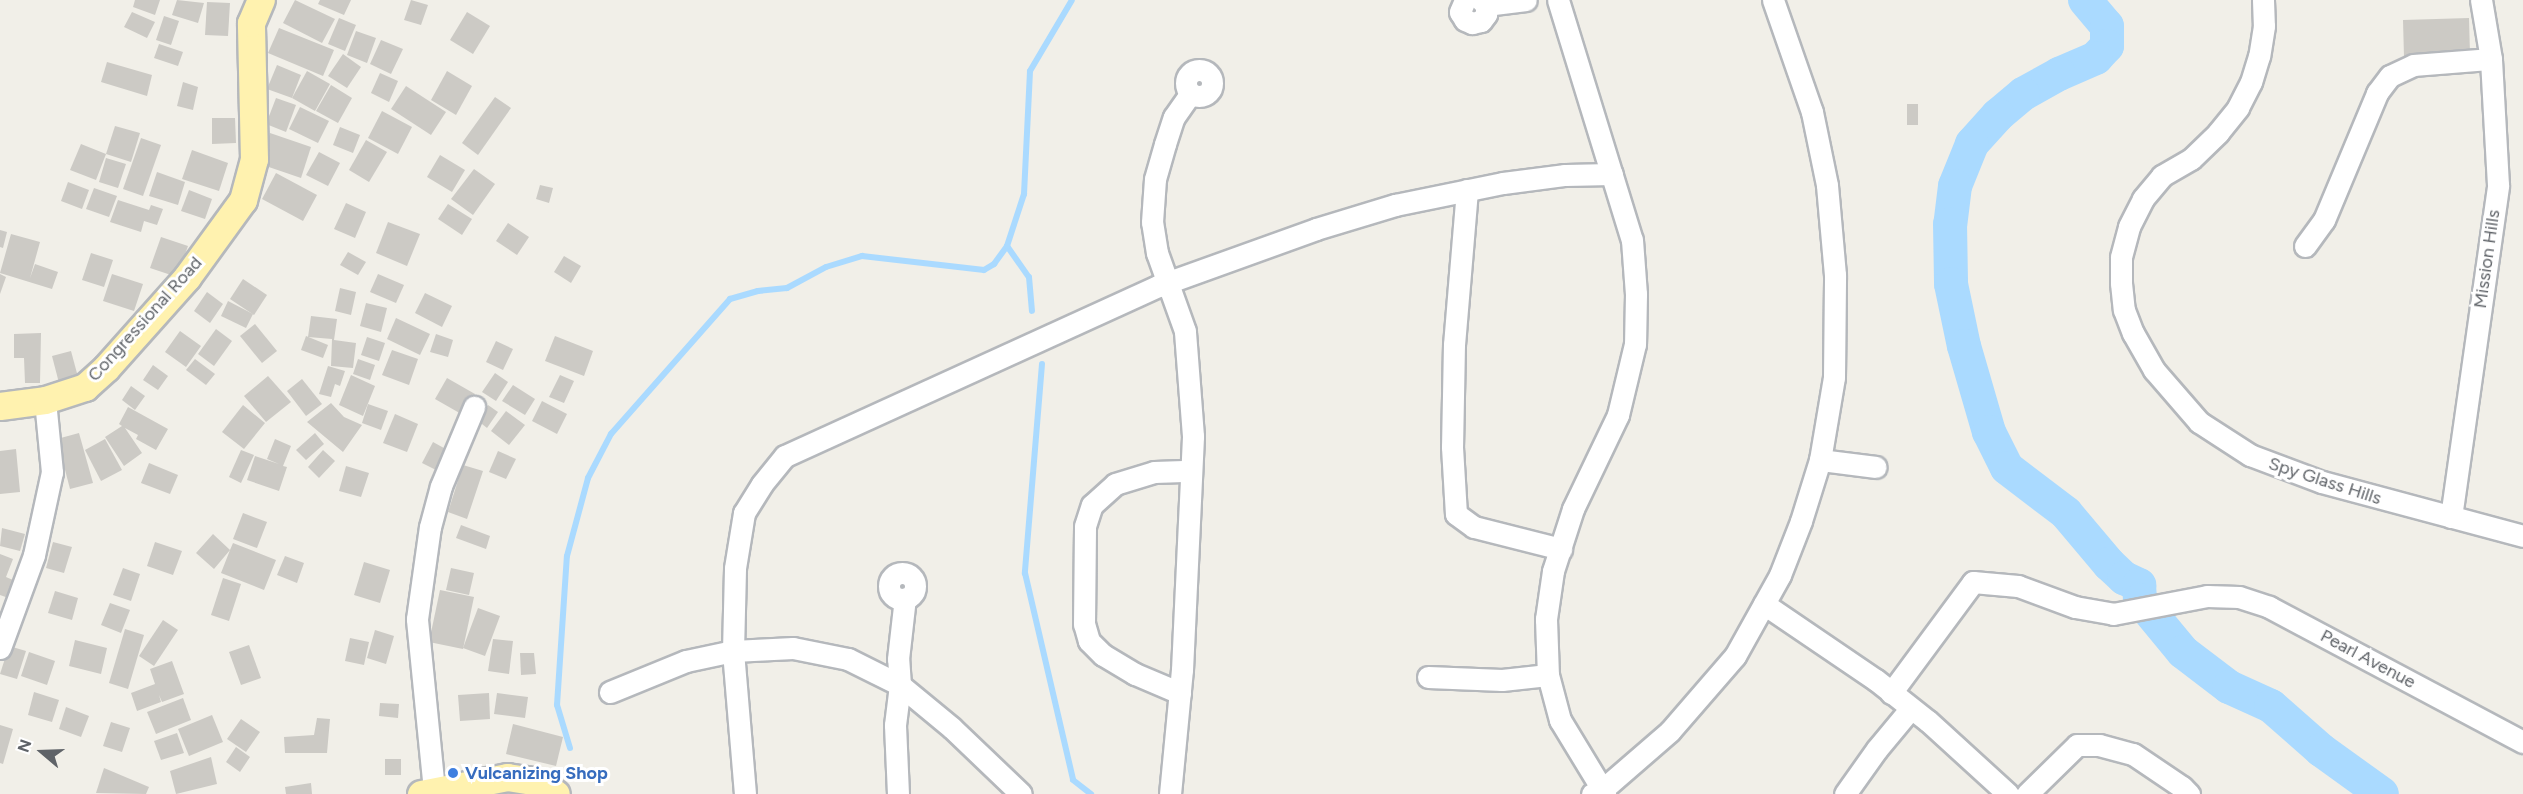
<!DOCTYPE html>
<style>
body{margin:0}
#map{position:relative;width:2523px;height:794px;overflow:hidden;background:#f1efe8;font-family:Figtree,sans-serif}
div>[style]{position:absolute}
.stream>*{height:6px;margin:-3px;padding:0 3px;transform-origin:3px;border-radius:3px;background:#aadaff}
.river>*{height:34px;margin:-17px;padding:0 17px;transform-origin:17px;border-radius:17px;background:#aadaff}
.building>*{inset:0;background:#cccac5}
.roads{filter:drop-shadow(2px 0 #b5b8bc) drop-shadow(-2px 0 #b5b8bc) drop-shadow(0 2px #b5b8bc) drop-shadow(0 -2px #b5b8bc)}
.minor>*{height:21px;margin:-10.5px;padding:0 10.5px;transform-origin:10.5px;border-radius:10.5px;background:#fff}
.minor>.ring{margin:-10.5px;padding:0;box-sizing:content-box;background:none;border:21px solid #fff;border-radius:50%}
.major>*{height:27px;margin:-13.5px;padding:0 13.5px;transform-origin:13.5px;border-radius:13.5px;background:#fff2af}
.dots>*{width:16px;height:16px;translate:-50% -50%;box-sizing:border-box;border:3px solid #fff;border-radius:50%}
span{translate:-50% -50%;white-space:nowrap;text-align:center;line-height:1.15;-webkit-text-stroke:6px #fff;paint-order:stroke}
.street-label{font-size:18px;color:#5f6368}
.shop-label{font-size:18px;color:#366cbe;font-weight:700}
.left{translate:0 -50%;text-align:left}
.north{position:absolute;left:12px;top:722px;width:60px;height:60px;-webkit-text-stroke:4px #fff;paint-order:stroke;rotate:289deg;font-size:16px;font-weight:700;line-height:24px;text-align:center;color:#5f6368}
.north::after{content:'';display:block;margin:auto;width:21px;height:27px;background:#5f6368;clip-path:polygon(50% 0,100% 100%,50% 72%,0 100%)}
</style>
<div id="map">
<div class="stream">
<div style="left:1007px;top:246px;width:38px;rotate:55deg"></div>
<div style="left:1029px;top:277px;width:34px;rotate:85deg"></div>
<div style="left:1042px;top:364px;width:210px;rotate:94.7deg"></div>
<div style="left:1025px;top:573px;width:212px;rotate:76.9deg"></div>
<div style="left:1073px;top:780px;width:23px;rotate:38deg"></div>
<div style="left:570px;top:748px;width:45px;rotate:-106.8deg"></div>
<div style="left:557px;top:705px;width:149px;rotate:-86.2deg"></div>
<div style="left:567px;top:556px;width:81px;rotate:-74.9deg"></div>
<div style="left:588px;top:478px;width:50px;rotate:-62.4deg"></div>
<div style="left:611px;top:434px;width:180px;rotate:-48.6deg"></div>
<div style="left:730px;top:299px;width:29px;rotate:-16deg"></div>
<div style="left:758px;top:291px;width:29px;rotate:-6deg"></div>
<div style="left:787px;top:288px;width:44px;rotate:-28.3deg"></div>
<div style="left:826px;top:267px;width:38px;rotate:-17deg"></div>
<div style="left:862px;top:256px;width:123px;rotate:6.5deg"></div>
<div style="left:984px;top:270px;width:12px;rotate:-31deg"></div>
<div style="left:994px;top:264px;width:22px;rotate:-54deg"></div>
<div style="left:1007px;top:246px;width:55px;rotate:-71.9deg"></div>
<div style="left:1024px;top:194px;width:123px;rotate:-87.2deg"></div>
<div style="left:1030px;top:71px;width:82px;rotate:-59.4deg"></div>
</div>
<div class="river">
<div style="left:2085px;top:0;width:34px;rotate:50deg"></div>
<div style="left:2107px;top:26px;width:20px;rotate:90deg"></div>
<div style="left:2107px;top:46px;width:16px;rotate:133deg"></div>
<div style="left:2096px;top:58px;width:40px;rotate:156.6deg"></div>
<div style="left:2059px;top:74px;width:41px;rotate:150.9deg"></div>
<div style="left:2023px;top:94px;width:33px;rotate:140deg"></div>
<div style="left:1998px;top:115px;width:39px;rotate:132deg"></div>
<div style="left:1972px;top:144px;width:45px;rotate:112deg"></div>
<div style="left:1955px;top:186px;width:38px;rotate:97deg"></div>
<div style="left:1950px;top:224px;width:60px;rotate:89deg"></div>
<div style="left:1951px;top:284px;width:63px;rotate:78.2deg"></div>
<div style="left:1964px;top:346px;width:90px;rotate:73.8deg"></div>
<div style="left:1989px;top:432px;width:40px;rotate:63.4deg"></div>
<div style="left:2007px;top:468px;width:74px;rotate:37.3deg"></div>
<div style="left:2066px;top:513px;width:67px;rotate:49.9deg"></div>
<div style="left:2109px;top:564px;width:21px;rotate:43deg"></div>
<div style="left:2124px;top:578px;width:17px;rotate:25deg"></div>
<div style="left:2139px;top:585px;width:15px;rotate:86deg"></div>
<div style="left:2140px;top:600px;width:67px;rotate:50.4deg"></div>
<div style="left:2183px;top:652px;width:58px;rotate:37.3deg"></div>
<div style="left:2229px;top:687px;width:46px;rotate:24.3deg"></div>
<div style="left:2271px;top:706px;width:67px;rotate:41.3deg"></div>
<div style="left:2321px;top:750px;width:75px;rotate:35.8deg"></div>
</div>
<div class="building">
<div style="clip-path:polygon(135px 0,160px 0,155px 15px,133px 7px)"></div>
<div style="clip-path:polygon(177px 0,204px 3px,198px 23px,172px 15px)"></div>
<div style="clip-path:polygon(295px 0,335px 19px,322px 43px,283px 23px)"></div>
<div style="clip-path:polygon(320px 0,351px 0,344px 15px,318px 4px)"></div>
<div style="clip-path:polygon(411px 0,428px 5px,421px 25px,404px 20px)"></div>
<div style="clip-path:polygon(207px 2px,230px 3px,228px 36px,205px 35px)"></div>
<div style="clip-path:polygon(132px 12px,155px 22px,147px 38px,124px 27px)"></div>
<div style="clip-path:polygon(467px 12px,490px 26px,473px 54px,450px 40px)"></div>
<div style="clip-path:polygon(164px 16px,179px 21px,171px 45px,156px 40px)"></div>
<div style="clip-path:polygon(339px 18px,356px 25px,345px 51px,328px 44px)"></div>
<div style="clip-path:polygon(2469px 18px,2470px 55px,2404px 57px,2403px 20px)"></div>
<div style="clip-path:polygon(279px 28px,334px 50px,323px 76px,268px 53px)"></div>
<div style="clip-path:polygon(356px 31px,376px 38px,367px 63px,347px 55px)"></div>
<div style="clip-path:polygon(381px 40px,403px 49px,391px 74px,370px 64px)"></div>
<div style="clip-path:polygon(159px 44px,183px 52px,178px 66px,154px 58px)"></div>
<div style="clip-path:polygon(343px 54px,361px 67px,347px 88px,328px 76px)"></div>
<div style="clip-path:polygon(107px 62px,152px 75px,147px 96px,101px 82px)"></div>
<div style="clip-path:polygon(277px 65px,301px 75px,292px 98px,267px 89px)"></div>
<div style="clip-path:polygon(307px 71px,330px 84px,315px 111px,292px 98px)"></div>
<div style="clip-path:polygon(447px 71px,472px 86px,456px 115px,431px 100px)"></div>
<div style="clip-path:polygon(380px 73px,398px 81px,389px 102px,371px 93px)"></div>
<div style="clip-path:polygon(183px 82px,198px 87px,193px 110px,177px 106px)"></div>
<div style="clip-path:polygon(331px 85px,352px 98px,338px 123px,316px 111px)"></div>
<div style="clip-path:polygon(406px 86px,446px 112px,431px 135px,391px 109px)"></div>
<div style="clip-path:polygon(495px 97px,511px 108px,478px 155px,462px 143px)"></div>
<div style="clip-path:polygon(276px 98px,296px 105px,286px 132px,266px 124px)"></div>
<div style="clip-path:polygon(1907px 104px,1918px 104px,1918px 125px,1907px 125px)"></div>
<div style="clip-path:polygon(300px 107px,329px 121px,318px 143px,289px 129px)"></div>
<div style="clip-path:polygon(382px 111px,412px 127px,398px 154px,368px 138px)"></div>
<div style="clip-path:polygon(212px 118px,235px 118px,236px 143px,212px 144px)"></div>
<div style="clip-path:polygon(115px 126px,140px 133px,131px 162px,106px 154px)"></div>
<div style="clip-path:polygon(340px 127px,360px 135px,353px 153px,333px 145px)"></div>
<div style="clip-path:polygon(270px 133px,311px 147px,301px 178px,260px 164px)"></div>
<div style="clip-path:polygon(141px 138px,161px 145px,143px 196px,123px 189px)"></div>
<div style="clip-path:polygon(366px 140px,387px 152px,369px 182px,349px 170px)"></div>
<div style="clip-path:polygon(81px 144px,106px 154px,96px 180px,70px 170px)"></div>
<div style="clip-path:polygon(192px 150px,228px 163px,219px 191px,182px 179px)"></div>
<div style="clip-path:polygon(319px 152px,340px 163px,328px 186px,306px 175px)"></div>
<div style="clip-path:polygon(440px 155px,465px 170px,452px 192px,427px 177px)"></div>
<div style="clip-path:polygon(106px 158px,126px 164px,118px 188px,99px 182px)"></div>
<div style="clip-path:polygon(474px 169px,495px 184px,473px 215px,451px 199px)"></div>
<div style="clip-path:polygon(157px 172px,185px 182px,178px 205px,149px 196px)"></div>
<div style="clip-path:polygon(276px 173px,317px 195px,303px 221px,262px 199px)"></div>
<div style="clip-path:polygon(68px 182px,89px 190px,82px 209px,61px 201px)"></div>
<div style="clip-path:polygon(540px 185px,553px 188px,549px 203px,536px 199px)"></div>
<div style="clip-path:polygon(94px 188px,117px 196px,109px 217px,86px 209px)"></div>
<div style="clip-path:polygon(189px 190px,212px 199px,205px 219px,181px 211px)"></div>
<div style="clip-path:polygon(118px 200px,149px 210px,151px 205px,163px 209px,157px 225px,144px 221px,141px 232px,110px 222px)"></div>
<div style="clip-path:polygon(346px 203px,366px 212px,355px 238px,334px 229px)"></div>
<div style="clip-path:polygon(448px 204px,472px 219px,462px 235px,438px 219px)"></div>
<div style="clip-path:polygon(388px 222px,420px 234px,407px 266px,376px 253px)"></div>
<div style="clip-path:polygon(508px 223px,529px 237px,517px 255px,496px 241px)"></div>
<div style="clip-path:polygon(0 230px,7px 232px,3px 248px,0 247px)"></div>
<div style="clip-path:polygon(11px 234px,40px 242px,30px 278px,35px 264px,58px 272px,52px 289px,0 273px)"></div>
<div style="clip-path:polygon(161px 237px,188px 246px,177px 277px,150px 268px)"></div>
<div style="clip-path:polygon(348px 252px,366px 262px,358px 275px,340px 265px)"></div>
<div style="clip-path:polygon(91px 253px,113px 260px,104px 287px,82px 280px)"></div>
<div style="clip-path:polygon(564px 256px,581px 266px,571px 283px,554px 272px)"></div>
<div style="clip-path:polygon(0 274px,6px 277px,0 294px)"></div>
<div style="clip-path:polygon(112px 274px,143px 284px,134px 311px,103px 301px)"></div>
<div style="clip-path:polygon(378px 274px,404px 285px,396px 303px,370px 292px)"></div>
<div style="clip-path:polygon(243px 279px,267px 295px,254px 315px,230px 299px)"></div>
<div style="clip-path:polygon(340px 288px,356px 292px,351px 315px,335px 311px)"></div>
<div style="clip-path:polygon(207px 292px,223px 304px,210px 323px,194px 311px)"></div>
<div style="clip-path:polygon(425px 293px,452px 306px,442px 327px,415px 313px)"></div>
<div style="clip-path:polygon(228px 301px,253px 314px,246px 328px,221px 316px)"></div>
<div style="clip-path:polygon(366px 303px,387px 308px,381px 332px,360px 326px)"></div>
<div style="clip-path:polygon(311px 316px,337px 319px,334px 340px,356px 343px,353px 368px,331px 366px,332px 339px,308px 337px)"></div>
<div style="clip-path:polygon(396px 318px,430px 334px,420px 355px,387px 339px)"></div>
<div style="clip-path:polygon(255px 324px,277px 351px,262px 363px,240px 336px)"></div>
<div style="clip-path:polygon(216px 329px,232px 341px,214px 366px,198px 354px)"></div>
<div style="clip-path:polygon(180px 331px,201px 346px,186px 367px,165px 352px)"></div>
<div style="clip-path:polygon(41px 333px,40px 383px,25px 383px,24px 358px,14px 358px,14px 334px)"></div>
<div style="clip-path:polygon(436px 334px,453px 340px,448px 357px,430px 352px)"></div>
<div style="clip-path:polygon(306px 336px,328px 345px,323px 358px,301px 350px)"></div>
<div style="clip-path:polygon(555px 336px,593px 351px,584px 376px,545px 361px)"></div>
<div style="clip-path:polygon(367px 337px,385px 343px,379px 361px,361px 355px)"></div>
<div style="clip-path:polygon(496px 341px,513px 349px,503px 370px,486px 362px)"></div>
<div style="clip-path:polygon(392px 350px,418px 359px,409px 385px,382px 375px)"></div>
<div style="clip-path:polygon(71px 351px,78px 377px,59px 383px,52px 356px)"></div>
<div style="clip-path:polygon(195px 359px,215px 374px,206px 385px,186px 370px)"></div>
<div style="clip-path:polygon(358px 359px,375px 365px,370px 380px,353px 374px)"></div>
<div style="clip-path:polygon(153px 365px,168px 376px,158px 390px,143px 380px)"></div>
<div style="clip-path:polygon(328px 366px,345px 371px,340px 386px,335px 384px,331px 397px,319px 394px)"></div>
<div style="clip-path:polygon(495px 373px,508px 382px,496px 401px,482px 392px)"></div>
<div style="clip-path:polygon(351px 375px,375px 386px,363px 416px,339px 405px)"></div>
<div style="clip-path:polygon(560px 375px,574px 381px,564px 403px,549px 397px)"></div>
<div style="clip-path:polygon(268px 376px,291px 402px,266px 422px,244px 396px)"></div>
<div style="clip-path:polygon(447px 378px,475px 394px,463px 415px,435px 399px)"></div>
<div style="clip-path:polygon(302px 379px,322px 404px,306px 416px,287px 391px)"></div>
<div style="clip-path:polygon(513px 385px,535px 399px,525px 415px,502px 401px)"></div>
<div style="clip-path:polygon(131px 386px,145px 396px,135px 410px,122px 400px)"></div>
<div style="clip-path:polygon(542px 401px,567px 414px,557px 434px,532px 421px)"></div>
<div style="clip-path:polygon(331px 403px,344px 417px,362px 425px,343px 452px,307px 422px)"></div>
<div style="clip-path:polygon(368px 404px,388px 411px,381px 430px,362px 423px)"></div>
<div style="clip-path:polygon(243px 405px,265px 423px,244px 449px,222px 432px)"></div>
<div style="clip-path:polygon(488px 405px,498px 412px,487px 428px,477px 420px)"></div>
<div style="clip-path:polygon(128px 407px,168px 429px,156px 450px,136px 439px,138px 435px,125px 428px,142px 453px,124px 466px,105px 437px,122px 426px,119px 424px)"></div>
<div style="clip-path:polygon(506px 411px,525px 425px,509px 445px,491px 431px)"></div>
<div style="clip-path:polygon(395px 414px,418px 424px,407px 452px,383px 443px)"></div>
<div style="clip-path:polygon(79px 433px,93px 483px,70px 489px,57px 439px)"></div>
<div style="clip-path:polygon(315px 433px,324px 444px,306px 460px,296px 450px)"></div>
<div style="clip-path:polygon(105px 439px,122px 470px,101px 481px,85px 450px)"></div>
<div style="clip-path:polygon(275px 439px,291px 446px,283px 466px,287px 467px,279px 491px,247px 480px,255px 456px,279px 464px,267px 459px)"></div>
<div style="clip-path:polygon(433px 442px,453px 453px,442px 473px,422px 463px)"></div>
<div style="clip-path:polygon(16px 449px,20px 492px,0 494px,0 451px)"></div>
<div style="clip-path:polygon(241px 450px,254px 455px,241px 483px,229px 477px)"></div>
<div style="clip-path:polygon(323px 450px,335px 461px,319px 478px,308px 467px)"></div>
<div style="clip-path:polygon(498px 451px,516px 459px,506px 479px,489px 472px)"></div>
<div style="clip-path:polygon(149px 463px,178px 475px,170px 494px,141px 483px)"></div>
<div style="clip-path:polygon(463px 465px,483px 471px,467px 519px,448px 512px)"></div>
<div style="clip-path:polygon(346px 466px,369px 473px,361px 497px,339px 491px)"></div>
<div style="clip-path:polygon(243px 513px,267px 522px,257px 548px,233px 539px)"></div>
<div style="clip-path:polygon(461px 525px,490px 536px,486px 549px,456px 538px)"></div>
<div style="clip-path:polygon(2px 528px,25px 534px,20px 551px,0 546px)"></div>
<div style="clip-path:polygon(213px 534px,230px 550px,233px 543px,276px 560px,264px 590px,221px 573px,230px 550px,214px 569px,196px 553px)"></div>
<div style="clip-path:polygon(53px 542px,72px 547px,64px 573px,46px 568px)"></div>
<div style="clip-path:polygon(155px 542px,182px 551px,173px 575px,147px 566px)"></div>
<div style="clip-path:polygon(0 554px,13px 559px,6px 577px,20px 583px,14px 600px,0 595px)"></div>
<div style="clip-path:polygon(285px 556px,304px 563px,297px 583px,277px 575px)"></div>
<div style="clip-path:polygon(364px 562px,390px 570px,380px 603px,354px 595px)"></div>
<div style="clip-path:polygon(123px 568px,140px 574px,131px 601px,113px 595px)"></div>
<div style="clip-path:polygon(451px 568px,474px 573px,469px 595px,446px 590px)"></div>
<div style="clip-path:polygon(223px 578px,241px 584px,229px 621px,211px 615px)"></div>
<div style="clip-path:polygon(440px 590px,474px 597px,463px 649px,429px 642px)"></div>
<div style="clip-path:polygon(55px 591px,78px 598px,72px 620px,48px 613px)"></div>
<div style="clip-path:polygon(110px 603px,130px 610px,121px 633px,101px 625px)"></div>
<div style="clip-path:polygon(478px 608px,500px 616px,485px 656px,463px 648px)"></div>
<div style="clip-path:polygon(163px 620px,178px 630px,154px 666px,139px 656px)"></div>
<div style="clip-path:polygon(125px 629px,144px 635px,128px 689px,109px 683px)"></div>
<div style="clip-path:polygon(375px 630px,394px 636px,386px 664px,367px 658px)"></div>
<div style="clip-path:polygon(350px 638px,369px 642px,364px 665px,345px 661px)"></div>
<div style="clip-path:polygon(493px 639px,513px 641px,509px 674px,488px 671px)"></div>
<div style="clip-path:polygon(75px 640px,107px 648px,101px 674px,69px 666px)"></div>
<div style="clip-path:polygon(249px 645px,261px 678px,241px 685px,229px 652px)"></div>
<div style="clip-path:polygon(9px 646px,26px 651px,17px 679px,0 674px)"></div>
<div style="clip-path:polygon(29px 652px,55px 661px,47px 685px,21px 676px)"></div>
<div style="clip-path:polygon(520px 653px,534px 653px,536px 674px,521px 675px)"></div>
<div style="clip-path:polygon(172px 661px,184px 694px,162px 702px,159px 695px,161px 702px,137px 711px,131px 693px,155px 684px,150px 669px)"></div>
<div style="clip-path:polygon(34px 692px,59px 700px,52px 722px,28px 715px)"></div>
<div style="clip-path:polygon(489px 693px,490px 719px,460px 721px,458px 695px)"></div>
<div style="clip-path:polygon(497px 693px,528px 697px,525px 718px,494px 714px)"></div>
<div style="clip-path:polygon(183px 698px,191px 720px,156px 734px,147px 712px)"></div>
<div style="clip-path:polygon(380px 703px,399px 704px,398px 718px,379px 716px)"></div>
<div style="clip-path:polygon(66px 707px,89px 716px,81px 737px,59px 729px)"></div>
<div style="clip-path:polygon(212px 715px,223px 742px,189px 756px,178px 729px)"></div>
<div style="clip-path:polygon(317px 718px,330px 719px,327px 753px,285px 753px,284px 737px,314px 735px)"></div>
<div style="clip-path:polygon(241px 719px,260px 732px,246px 752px,227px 739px)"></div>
<div style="clip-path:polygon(111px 722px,130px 728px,122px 752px,103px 746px)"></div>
<div style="clip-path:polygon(513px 724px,563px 737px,556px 766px,506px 754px)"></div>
<div style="clip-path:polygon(0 725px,13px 729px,3px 764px,0 763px)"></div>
<div style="clip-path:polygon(177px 733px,184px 753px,161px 760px,154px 741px)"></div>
<div style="clip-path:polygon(236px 747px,250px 757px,240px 772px,226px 762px)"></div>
<div style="clip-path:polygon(211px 757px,217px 784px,176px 794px,170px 771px)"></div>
<div style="clip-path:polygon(385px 759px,401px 759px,401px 775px,385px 775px)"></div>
<div style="clip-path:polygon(104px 768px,149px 787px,146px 794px,96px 793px)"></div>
<div style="clip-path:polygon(311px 783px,312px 794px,286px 794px,285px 787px)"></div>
</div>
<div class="roads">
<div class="minor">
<div style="left:1465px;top:0;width:13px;rotate:113deg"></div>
<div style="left:1460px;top:12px;width:9px;rotate:58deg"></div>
<div style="left:1465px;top:20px;width:8px;rotate:23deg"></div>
<div style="left:1472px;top:23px;width:9px;rotate:-13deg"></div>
<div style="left:1481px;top:21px;width:9px;rotate:-54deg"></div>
<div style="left:1486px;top:14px;width:9px;rotate:-90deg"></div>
<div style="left:1486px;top:5px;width:7px;rotate:-135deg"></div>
<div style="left:1558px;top:0;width:251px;rotate:72.9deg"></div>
<div style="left:1632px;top:240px;width:54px;rotate:85.8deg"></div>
<div style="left:1636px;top:294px;width:50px;rotate:91.1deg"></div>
<div style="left:1635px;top:344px;width:73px;rotate:103.5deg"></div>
<div style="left:1618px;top:415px;width:104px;rotate:115.6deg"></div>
<div style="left:1573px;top:509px;width:65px;rotate:107.9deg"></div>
<div style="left:1553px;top:571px;width:49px;rotate:98.3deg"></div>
<div style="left:1546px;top:619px;width:56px;rotate:88deg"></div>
<div style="left:1548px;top:675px;width:47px;rotate:75.1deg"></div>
<div style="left:1560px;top:720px;width:87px;rotate:58.7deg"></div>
<div style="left:2263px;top:0;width:26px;rotate:88deg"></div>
<div style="left:2264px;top:26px;width:30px;rotate:99deg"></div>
<div style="left:2259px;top:56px;width:27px;rotate:107deg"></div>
<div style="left:2251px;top:82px;width:29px;rotate:117deg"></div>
<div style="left:2238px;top:108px;width:32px;rotate:129deg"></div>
<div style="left:2218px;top:133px;width:37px;rotate:136deg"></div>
<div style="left:2191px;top:159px;width:34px;rotate:150deg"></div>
<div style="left:2162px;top:176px;width:30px;rotate:130deg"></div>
<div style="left:2143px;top:199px;width:31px;rotate:117deg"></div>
<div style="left:2129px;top:227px;width:31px;rotate:105deg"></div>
<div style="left:2121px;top:257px;width:26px;rotate:90deg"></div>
<div style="left:2121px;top:283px;width:27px;rotate:84deg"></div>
<div style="left:2124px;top:310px;width:25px;rotate:69deg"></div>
<div style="left:2133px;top:333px;width:43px;rotate:60.4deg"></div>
<div style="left:2154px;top:370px;width:69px;rotate:49.1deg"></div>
<div style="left:2199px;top:422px;width:61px;rotate:32.9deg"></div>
<div style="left:2250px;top:455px;width:77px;rotate:20.6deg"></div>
<div style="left:2322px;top:482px;width:208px;rotate:15deg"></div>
<div style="left:1486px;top:5px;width:40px;rotate:-7.1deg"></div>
<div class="ring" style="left:1186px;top:70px;width:5px;height:5px"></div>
<div style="left:1467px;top:190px;width:155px;rotate:94.8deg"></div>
<div style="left:1454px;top:344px;width:103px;rotate:91.1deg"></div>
<div style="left:1452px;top:447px;width:67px;rotate:86.6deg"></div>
<div style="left:1456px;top:514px;width:22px;rotate:36deg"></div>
<div style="left:1474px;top:527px;width:90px;rotate:14.2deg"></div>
<div style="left:2305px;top:246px;width:32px;rotate:-54deg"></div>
<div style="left:2324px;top:220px;width:138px;rotate:-67.3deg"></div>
<div style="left:2377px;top:93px;width:21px;rotate:-53deg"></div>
<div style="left:2390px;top:76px;width:26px;rotate:-25deg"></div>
<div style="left:2414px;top:65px;width:77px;rotate:-4.5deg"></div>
<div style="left:1820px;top:460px;width:56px;rotate:7.1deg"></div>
<div style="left:2451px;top:517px;width:335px;rotate:-81.9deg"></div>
<div style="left:2498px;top:185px;width:126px;rotate:-93.2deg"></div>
<div style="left:2491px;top:59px;width:60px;rotate:-99.6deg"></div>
<div class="ring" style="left:889px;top:573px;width:5px;height:5px"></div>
<div style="left:1764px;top:604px;width:135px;rotate:34.2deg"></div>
<div style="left:1876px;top:680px;width:66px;rotate:38.3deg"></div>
<div style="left:1928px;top:721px;width:108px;rotate:42.4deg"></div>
<div style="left:0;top:648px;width:99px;rotate:-69.9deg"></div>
<div style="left:34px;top:555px;width:85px;rotate:-77.8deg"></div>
<div style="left:52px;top:472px;width:72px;rotate:-95.6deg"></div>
<div style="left:1428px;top:677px;width:74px;rotate:2.3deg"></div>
<div style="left:1502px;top:680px;width:46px;rotate:-6.2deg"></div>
<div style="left:610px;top:692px;width:82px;rotate:-22.2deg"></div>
<div style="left:686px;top:661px;width:48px;rotate:-12deg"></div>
<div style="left:733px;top:651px;width:60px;rotate:-2.9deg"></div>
<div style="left:793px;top:648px;width:56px;rotate:11.3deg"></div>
<div style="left:848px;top:659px;width:58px;rotate:26.6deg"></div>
<div style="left:900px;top:685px;width:67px;rotate:39.6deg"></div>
<div style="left:952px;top:728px;width:95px;rotate:43.7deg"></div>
<div style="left:1180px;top:693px;width:49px;rotate:-157.1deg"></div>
<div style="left:1135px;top:674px;width:37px;rotate:-149deg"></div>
<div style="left:1103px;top:655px;width:20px;rotate:-135deg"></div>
<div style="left:1089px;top:641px;width:18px;rotate:-106deg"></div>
<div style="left:1084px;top:624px;width:98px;rotate:-89.4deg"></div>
<div style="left:1085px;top:526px;width:22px;rotate:-72deg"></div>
<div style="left:1092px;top:505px;width:31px;rotate:-42deg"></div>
<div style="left:1115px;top:484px;width:41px;rotate:-17.1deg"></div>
<div style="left:1154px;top:472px;width:37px;rotate:-2deg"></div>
<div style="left:1891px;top:693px;width:138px;rotate:-53.5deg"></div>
<div style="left:1973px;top:582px;width:45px;rotate:5.1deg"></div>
<div style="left:2018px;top:586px;width:61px;rotate:20.2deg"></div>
<div style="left:2075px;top:607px;width:39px;rotate:10deg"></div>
<div style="left:2113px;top:614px;width:96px;rotate:-10.8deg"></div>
<div style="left:2207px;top:596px;width:32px;rotate:2deg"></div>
<div style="left:2239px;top:597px;width:32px;rotate:18deg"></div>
<div style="left:2269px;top:607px;width:288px;rotate:28deg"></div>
<div style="left:434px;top:790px;width:172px;rotate:-95.7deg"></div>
<div style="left:417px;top:619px;width:93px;rotate:-82deg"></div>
<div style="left:430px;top:527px;width:42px;rotate:-75deg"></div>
<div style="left:441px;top:486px;width:86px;rotate:-67.3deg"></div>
<div style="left:745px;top:794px;width:144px;rotate:-94.8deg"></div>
<div style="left:733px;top:651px;width:83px;rotate:-88.6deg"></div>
<div style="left:735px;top:568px;width:56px;rotate:-80.7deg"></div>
<div style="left:744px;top:513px;width:34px;rotate:-58deg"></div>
<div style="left:762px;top:484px;width:36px;rotate:-51deg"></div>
<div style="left:785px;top:456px;width:410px;rotate:-24.5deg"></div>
<div style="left:1158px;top:286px;width:168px;rotate:-19.8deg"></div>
<div style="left:1316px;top:229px;width:83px;rotate:-16.9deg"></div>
<div style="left:1395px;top:205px;width:110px;rotate:-11.5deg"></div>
<div style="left:1503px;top:183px;width:63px;rotate:-7.4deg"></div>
<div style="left:1565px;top:175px;width:47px;rotate:-1.2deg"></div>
<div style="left:898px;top:794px;width:69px;rotate:-92.5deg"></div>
<div style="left:895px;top:725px;width:40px;rotate:-82.9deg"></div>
<div style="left:900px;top:685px;width:26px;rotate:-94deg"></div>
<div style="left:898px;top:659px;width:61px;rotate:-83.5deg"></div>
<div style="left:1170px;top:794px;width:125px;rotate:-84.5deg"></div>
<div style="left:1182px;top:670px;width:234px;rotate:-87.3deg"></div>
<div style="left:1193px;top:436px;width:105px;rotate:-94.4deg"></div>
<div style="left:1185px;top:331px;width:83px;rotate:-109.7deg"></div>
<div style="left:1157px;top:253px;width:31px;rotate:-99deg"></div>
<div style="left:1152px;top:222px;width:43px;rotate:-86deg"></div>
<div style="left:1155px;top:179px;width:36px;rotate:-74deg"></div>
<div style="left:1165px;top:144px;width:28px;rotate:-72deg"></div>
<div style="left:1174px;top:117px;width:29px;rotate:-55deg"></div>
<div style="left:1592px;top:794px;width:11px;rotate:-22deg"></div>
<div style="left:1602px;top:790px;width:90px;rotate:-40.9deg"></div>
<div style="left:1670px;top:731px;width:99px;rotate:-49.1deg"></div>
<div style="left:1735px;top:656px;width:93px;rotate:-60.9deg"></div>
<div style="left:1780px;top:575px;width:58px;rotate:-68.7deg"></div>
<div style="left:1801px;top:521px;width:64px;rotate:-72.7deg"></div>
<div style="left:1820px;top:460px;width:84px;rotate:-80.4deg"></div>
<div style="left:1834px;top:377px;width:102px;rotate:-89.4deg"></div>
<div style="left:1835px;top:275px;width:90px;rotate:-95.1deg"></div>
<div style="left:1827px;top:185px;width:75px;rotate:-101.6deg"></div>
<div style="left:1812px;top:112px;width:119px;rotate:-109.2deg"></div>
<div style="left:1845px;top:794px;width:55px;rotate:-54.6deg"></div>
<div style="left:1877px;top:749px;width:53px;rotate:-50.3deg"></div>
<div style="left:2027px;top:794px;width:70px;rotate:-44.4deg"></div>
<div style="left:2077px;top:745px;width:22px"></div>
<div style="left:2099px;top:745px;width:35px;rotate:15deg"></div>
<div style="left:2133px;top:754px;width:59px;rotate:34deg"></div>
<div style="left:2182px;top:787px;width:10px;rotate:45deg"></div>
</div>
<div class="major">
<div style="left:0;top:406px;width:45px;rotate:-7.6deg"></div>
<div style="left:45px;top:400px;width:42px;rotate:-18deg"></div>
<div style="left:85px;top:387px;width:28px;rotate:-42deg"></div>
<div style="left:106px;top:368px;width:122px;rotate:-48.3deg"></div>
<div style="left:187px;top:277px;width:95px;rotate:-54deg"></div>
<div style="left:243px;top:200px;width:42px;rotate:-75deg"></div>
<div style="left:254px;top:159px;width:136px;rotate:-91.3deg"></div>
<div style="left:251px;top:23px;width:25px;rotate:-67deg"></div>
<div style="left:421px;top:794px;width:88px;rotate:-11.2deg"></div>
<div style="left:507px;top:777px;width:30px;rotate:9deg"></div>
<div style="left:537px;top:782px;width:22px;rotate:32deg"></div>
</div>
</div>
<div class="dots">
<div style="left:453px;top:773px;background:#3f7fe0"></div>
</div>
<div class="street-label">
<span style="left:2487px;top:259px;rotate:-82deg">Mission Hills</span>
<span style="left:145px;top:319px;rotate:-48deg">Congressional Road</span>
<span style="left:2325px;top:481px;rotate:18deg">Spy Glass Hills</span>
<span style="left:2368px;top:659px;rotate:28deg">Pearl Avenue</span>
</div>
<div class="shop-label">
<span class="left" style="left:465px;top:773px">Vulcanizing Shop</span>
</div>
<div class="north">N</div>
</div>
